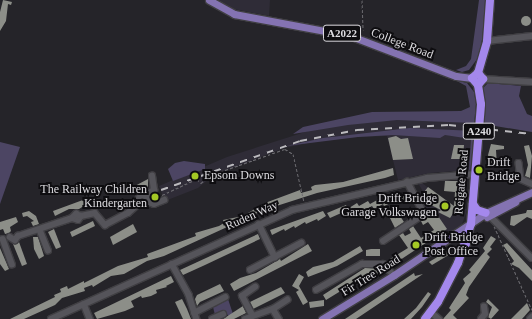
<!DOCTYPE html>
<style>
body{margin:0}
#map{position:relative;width:532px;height:319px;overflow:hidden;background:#252429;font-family:"Times New Roman",serif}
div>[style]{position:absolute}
.built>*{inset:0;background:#2f2c37}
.green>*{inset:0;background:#4c4563}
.building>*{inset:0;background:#8c8e88}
.round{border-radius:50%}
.path>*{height:1px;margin-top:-0.5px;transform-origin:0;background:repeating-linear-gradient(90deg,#6c6b70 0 3px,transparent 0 5px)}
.roads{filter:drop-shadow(1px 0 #403f43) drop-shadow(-1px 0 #403f43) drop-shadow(0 1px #403f43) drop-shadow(0 -1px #403f43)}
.minor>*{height:5.5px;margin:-2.75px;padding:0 2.75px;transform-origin:2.75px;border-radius:2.75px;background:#55545a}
.minor>.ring{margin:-2.75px;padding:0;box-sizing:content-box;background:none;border:5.5px solid #55545a;border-radius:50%}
.major>*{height:7px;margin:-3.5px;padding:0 3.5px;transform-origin:3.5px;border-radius:3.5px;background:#8473b2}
.highway>*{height:8px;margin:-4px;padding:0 4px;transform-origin:4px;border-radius:4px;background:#a488ec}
.rail>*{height:1.5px;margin-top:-0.75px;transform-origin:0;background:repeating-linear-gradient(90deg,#bbbabe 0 7px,transparent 0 14px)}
.dots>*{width:11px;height:11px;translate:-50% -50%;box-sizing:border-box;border:2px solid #0e0d10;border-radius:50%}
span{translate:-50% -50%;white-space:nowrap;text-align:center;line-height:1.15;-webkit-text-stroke:4px #0e0d10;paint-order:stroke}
.shield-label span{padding:1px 3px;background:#0e0d10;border:1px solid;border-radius:3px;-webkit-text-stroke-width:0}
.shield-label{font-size:11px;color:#dddce0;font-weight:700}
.street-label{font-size:12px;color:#dddce0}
.poi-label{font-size:12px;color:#dddce0}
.left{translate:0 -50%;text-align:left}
.right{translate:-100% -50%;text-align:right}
</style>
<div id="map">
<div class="built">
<div style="clip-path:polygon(213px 0,270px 0,269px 16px,229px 8px)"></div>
<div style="clip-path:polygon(476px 111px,471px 170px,430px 173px,398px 180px,387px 136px,358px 137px,328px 139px,284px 148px,212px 176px,198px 188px,165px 201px,159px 186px,227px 157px,327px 125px)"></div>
<div style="clip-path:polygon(418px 183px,422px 183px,460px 211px,468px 208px,462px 224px,450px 234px,447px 230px,442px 233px,430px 213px,424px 211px,417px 200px,425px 195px)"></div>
</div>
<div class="green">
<div style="clip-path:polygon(479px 0,487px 0,480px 55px,469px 70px,462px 72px,456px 70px,466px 66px,471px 59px)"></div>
<div style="clip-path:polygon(455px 80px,467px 83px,474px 92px,476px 104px,474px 123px,397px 120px,348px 125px,293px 134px,303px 127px,372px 112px,461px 111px,470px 107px,466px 86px)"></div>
<div style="clip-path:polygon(488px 83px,521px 86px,519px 96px,527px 114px,532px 116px,532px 132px,483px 124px,485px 105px,482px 89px)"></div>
<div style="clip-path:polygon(410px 128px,475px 131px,472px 169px,469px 170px,471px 139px,445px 135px,440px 138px,393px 135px,358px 137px,286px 146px,323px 138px)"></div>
<div style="clip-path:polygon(0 142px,20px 147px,0 204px)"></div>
<div style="clip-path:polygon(184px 161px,205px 164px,205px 169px,173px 181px,168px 169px,175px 163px)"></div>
<div style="clip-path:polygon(228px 299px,233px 314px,229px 316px,223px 311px,215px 315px,213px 307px,217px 306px,215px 303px)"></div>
</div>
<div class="building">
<div style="clip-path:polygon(3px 0,12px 2px,11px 5px,8px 4px,6px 21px,0 31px,0 12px)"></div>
<div class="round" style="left:521px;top:16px;width:10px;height:10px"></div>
<div style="clip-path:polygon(396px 136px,401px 139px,408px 138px,413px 159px,393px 160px,388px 138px)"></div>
<div style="clip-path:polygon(491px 144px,504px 146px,504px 149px,496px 150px,497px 166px,491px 167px,488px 155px)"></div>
<div style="clip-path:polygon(454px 145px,464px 145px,463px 157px,460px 159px,451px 159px)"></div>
<div style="clip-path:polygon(529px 145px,532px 156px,530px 178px,525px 176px,528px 165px,524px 146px)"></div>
<div style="clip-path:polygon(393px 168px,394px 175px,385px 178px,317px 193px,264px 210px,164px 256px,147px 261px,124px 274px,111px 276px,93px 287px,92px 285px,84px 288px,85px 291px,62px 298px,55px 305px,24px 319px,10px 319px,55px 297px,54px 295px,61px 292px,60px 289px,67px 286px,68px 289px,84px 281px,84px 283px,118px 266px,148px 257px,147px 254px,196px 236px,195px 233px,219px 226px,224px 223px,223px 220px,243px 216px,265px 203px,300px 190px,301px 193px,312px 190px,311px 187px,315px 185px,343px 182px)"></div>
<div style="clip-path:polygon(148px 179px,148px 188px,135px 192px,133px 187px)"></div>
<div style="clip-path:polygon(445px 181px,464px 181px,462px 206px,458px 206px,450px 218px,438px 212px,441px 210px,431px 205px,424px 192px,428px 187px,454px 206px,455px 192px,444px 191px)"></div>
<div style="clip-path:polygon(408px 192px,411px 198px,404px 202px,403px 199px,398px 202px,397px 200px,384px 206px,383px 204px,374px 209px,372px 206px,363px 211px,362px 208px,352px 213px,349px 208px,357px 203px,359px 206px,368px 201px,370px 204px,379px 199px,380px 201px,389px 196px,390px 198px,399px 193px,400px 196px)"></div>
<div style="clip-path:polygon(91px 197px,100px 202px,97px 206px,90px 202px,79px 209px,69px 209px,55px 216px,53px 211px)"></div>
<div style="clip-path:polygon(346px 205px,348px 210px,330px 218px,327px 213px)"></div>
<div style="clip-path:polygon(527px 210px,532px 210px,532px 219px,527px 217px,514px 226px,510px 225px,511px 216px,526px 213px)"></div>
<div style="clip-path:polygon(29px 211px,36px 216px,39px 224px,33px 226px,31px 222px,34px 221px,27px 216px,23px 217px,22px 213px)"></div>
<div style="clip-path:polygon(323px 211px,326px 216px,318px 221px,317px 219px,306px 224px,305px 222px,295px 228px,294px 226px,285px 231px,284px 229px,272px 235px,270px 230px)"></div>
<div style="clip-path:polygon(392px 212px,396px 218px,400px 216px,404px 222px,395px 228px,388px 214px)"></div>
<div style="clip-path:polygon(430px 213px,431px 216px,436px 213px,447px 229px,394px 264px,390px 259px,408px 248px,399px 235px,403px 233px,405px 236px,411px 233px,409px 229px,413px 226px,421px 238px,434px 230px,428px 222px,423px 225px,421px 221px)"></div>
<div style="clip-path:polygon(16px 217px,18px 222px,10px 227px,11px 231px,9px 233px,5px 234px,3px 229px,0 230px,0 222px)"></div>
<div style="clip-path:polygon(93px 221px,95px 226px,72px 237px,70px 232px)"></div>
<div style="clip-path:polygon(133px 224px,137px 232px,113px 245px,110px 237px)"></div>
<div style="clip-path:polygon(54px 229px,61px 247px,56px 249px,48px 232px)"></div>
<div style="clip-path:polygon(258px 234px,260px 239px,205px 265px,183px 275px,180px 270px)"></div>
<div style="clip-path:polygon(491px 236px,496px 239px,490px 247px,492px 249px,487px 254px,490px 257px,469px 287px,466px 295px,469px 298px,453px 315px,457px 319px,443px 319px,451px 310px,449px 308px,465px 283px,463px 279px,471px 272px,469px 270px,485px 251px,483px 248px)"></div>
<div style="clip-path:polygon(33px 237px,38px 237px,44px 256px,39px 259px,34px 249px)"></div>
<div style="clip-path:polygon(19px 242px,27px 264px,22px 266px,13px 244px)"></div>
<div style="clip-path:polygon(507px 243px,532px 270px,532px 281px,519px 268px,511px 264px,514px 261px,503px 245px)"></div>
<div style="clip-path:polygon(308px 244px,312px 251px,234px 291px,230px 284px,240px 278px,256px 273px,280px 259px,281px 261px)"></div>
<div style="clip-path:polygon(360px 246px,363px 251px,337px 266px,308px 277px,306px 272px,313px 267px,333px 262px)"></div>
<div style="clip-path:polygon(0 248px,9px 269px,5px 271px,0 264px)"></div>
<div style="clip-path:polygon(371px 249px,380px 249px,380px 256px,366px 256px,366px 250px)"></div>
<div style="clip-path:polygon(449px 250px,452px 253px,432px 265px,429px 262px)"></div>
<div style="clip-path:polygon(365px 268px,381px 269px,381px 274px,370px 275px,370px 273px,326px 300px,323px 295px)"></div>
<div style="clip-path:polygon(414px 273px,415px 276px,423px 274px,356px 319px,345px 319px)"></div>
<div style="clip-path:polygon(299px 274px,304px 277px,299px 286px,308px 302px,303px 305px,296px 292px,299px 290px,292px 286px)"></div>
<div style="clip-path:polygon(171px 276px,174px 282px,166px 286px,167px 287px,156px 290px,157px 293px,151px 296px,142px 298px,141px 296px,131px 301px,134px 307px,125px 311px,97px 319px,94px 313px)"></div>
<div style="clip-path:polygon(220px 284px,224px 291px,200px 302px,197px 306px,195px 299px,197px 295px)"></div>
<div style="clip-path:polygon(281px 287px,285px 293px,253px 309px,250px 302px)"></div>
<div style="clip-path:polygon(428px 292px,431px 294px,422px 307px,411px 319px,404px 319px,416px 308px)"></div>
<div style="clip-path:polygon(182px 299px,187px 309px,191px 319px,183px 319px,175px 302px)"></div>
<div style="clip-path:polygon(488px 299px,499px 310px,491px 319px,488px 317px,492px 307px,486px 302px)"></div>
<div style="clip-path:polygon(324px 300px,324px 306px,310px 308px,309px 302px)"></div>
<div style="clip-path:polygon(527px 303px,530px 310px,522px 319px,511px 319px)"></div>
<div style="clip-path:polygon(243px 306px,246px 313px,234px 319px,223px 319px)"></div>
</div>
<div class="path">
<div style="left:362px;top:0;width:30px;rotate:88deg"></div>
<div style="left:162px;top:195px;width:38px;rotate:-25deg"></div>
<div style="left:197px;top:179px;width:6px;rotate:45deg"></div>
<div style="left:201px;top:183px;width:13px;rotate:-39deg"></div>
<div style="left:211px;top:175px;width:78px;rotate:-19.4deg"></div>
<div style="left:285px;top:149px;width:9px;rotate:32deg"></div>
<div style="left:293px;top:154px;width:49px;rotate:77.1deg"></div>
<div style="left:494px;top:226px;width:92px;rotate:65.7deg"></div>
</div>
<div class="roads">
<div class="minor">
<div style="left:487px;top:41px;width:45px;rotate:-6.3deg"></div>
<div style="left:483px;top:79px;width:49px;rotate:3.5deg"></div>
<div style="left:519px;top:163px;width:16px;rotate:83deg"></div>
<div style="left:521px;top:179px;width:12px;rotate:24deg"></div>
<div class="ring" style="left:137.5px;top:195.5px;width:5.5px;height:5.5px"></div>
<div style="left:145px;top:196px;width:11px;rotate:-34deg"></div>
<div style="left:154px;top:190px;width:14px;rotate:-98deg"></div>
<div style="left:148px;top:202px;width:6px;rotate:18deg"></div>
<div style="left:154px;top:204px;width:11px;rotate:-22deg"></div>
<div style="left:490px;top:216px;width:59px;rotate:45deg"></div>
<div style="left:72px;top:218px;width:6px;rotate:18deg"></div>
<div style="left:78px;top:220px;width:5px;rotate:-53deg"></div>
<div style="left:81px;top:216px;width:14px;rotate:-12deg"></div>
<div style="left:95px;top:213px;width:16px;rotate:50deg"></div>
<div style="left:105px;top:225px;width:26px;rotate:-28deg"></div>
<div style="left:128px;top:213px;width:13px;rotate:-42deg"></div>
<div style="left:259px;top:224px;width:37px;rotate:64deg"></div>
<div style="left:40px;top:230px;width:22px;rotate:68deg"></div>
<div style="left:10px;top:237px;width:6px;rotate:31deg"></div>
<div style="left:15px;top:240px;width:5px;rotate:-53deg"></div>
<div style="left:18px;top:236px;width:57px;rotate:-18.4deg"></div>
<div style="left:72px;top:218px;width:6px;rotate:-45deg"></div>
<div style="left:76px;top:214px;width:5px;rotate:22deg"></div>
<div style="left:3px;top:239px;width:27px;rotate:70deg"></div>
<div style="left:383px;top:241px;width:49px;rotate:-33.4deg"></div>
<div style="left:424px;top:214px;width:36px;rotate:-118deg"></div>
<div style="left:172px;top:264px;width:35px;rotate:61deg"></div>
<div style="left:189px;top:295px;width:25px;rotate:72deg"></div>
<div style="left:250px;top:270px;width:58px;rotate:-27.9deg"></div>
<div style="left:316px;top:290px;width:53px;rotate:-29.5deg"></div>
<div style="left:362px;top:264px;width:21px"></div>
<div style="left:383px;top:264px;width:16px;rotate:45deg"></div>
<div style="left:84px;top:304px;width:16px;rotate:68deg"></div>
<div style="left:273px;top:309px;width:12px;rotate:59deg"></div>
<div style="left:431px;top:312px;width:11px;rotate:41deg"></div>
<div style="left:194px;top:313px;width:35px;rotate:-27deg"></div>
<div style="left:252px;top:315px;width:21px;rotate:-118deg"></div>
<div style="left:242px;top:296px;width:16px;rotate:-35deg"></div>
<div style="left:51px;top:319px;width:265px;rotate:-24.3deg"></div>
<div style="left:292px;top:210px;width:139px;rotate:-13.3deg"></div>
<div style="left:427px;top:178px;width:48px;rotate:-4.8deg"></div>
<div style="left:212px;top:319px;width:12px;rotate:-24deg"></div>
<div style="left:245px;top:319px;width:30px;rotate:-20deg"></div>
<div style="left:273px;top:309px;width:17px;rotate:-33deg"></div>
<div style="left:481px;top:319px;width:6px;rotate:-51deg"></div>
<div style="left:485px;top:314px;width:7px;rotate:-98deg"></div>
<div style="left:530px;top:319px;width:3px;rotate:-45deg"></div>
</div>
<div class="major">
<div style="left:209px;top:0;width:29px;rotate:29deg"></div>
<div style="left:234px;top:14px;width:119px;rotate:10.6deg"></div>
<div style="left:351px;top:36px;width:112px;rotate:20.9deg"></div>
<div style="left:456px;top:76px;width:16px;rotate:7deg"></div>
<div style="left:487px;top:217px;width:32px;rotate:-28deg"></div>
<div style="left:322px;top:319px;width:84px;rotate:-31.4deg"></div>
<div style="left:394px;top:275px;width:111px;rotate:-34deg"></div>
<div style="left:486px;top:213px;width:51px;rotate:-24.5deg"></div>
</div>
<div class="highway">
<div style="left:478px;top:73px;width:33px;rotate:-74deg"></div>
<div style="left:487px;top:41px;width:41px;rotate:-85.8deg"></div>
<div style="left:478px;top:85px;width:9px;rotate:-131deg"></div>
<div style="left:472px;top:78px;width:8px;rotate:-40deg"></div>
<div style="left:478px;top:85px;width:8px;rotate:-50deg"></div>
<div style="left:483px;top:79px;width:8px;rotate:-130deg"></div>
<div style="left:473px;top:204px;width:7px;rotate:56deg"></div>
<div style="left:477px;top:210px;width:9px;rotate:18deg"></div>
<div style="left:455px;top:235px;width:9px;rotate:18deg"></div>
<div style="left:464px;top:238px;width:6px;rotate:72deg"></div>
<div style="left:425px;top:319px;width:21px;rotate:-53deg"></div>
<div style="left:438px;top:302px;width:44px;rotate:-62.9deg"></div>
<div style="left:458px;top:263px;width:41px;rotate:-71.6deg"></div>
<div style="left:471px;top:224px;width:120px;rotate:-85.2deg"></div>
<div style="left:481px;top:104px;width:19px;rotate:-99deg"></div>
</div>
</div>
<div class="rail">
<div style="left:161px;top:190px;width:147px;rotate:-19.4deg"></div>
<div style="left:300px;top:141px;width:58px;rotate:-10.9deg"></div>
<div style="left:357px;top:130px;width:92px;rotate:-3.1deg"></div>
<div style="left:449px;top:125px;width:83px;rotate:6.2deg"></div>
</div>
<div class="dots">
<div style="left:479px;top:170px;background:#a4c825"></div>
<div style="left:195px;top:176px;background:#a4c825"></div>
<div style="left:155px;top:197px;background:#a4c825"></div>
<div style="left:445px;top:206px;background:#a4c825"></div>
<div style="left:416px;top:245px;background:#a4c825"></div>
</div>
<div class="shield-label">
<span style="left:342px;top:33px">A2022</span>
<span style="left:479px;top:131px">A240</span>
</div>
<div class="street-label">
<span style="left:402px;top:44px;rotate:21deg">College Road</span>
<span style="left:462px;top:182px;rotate:-85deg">Reigate Road</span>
<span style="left:252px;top:216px;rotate:-24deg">Ruden Way</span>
<span style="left:371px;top:276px;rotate:-32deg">Fir Tree Road</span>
</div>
<div class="poi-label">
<span class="left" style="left:487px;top:170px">Drift<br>Bridge</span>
<span class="left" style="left:204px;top:176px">Epsom Downs</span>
<span class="right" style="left:147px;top:197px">The Railway Children<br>Kindergarten</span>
<span class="right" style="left:437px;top:206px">Drift Bridge<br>Garage Volkswagen</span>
<span class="left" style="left:424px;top:245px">Drift Bridge<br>Post Office</span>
</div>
</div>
